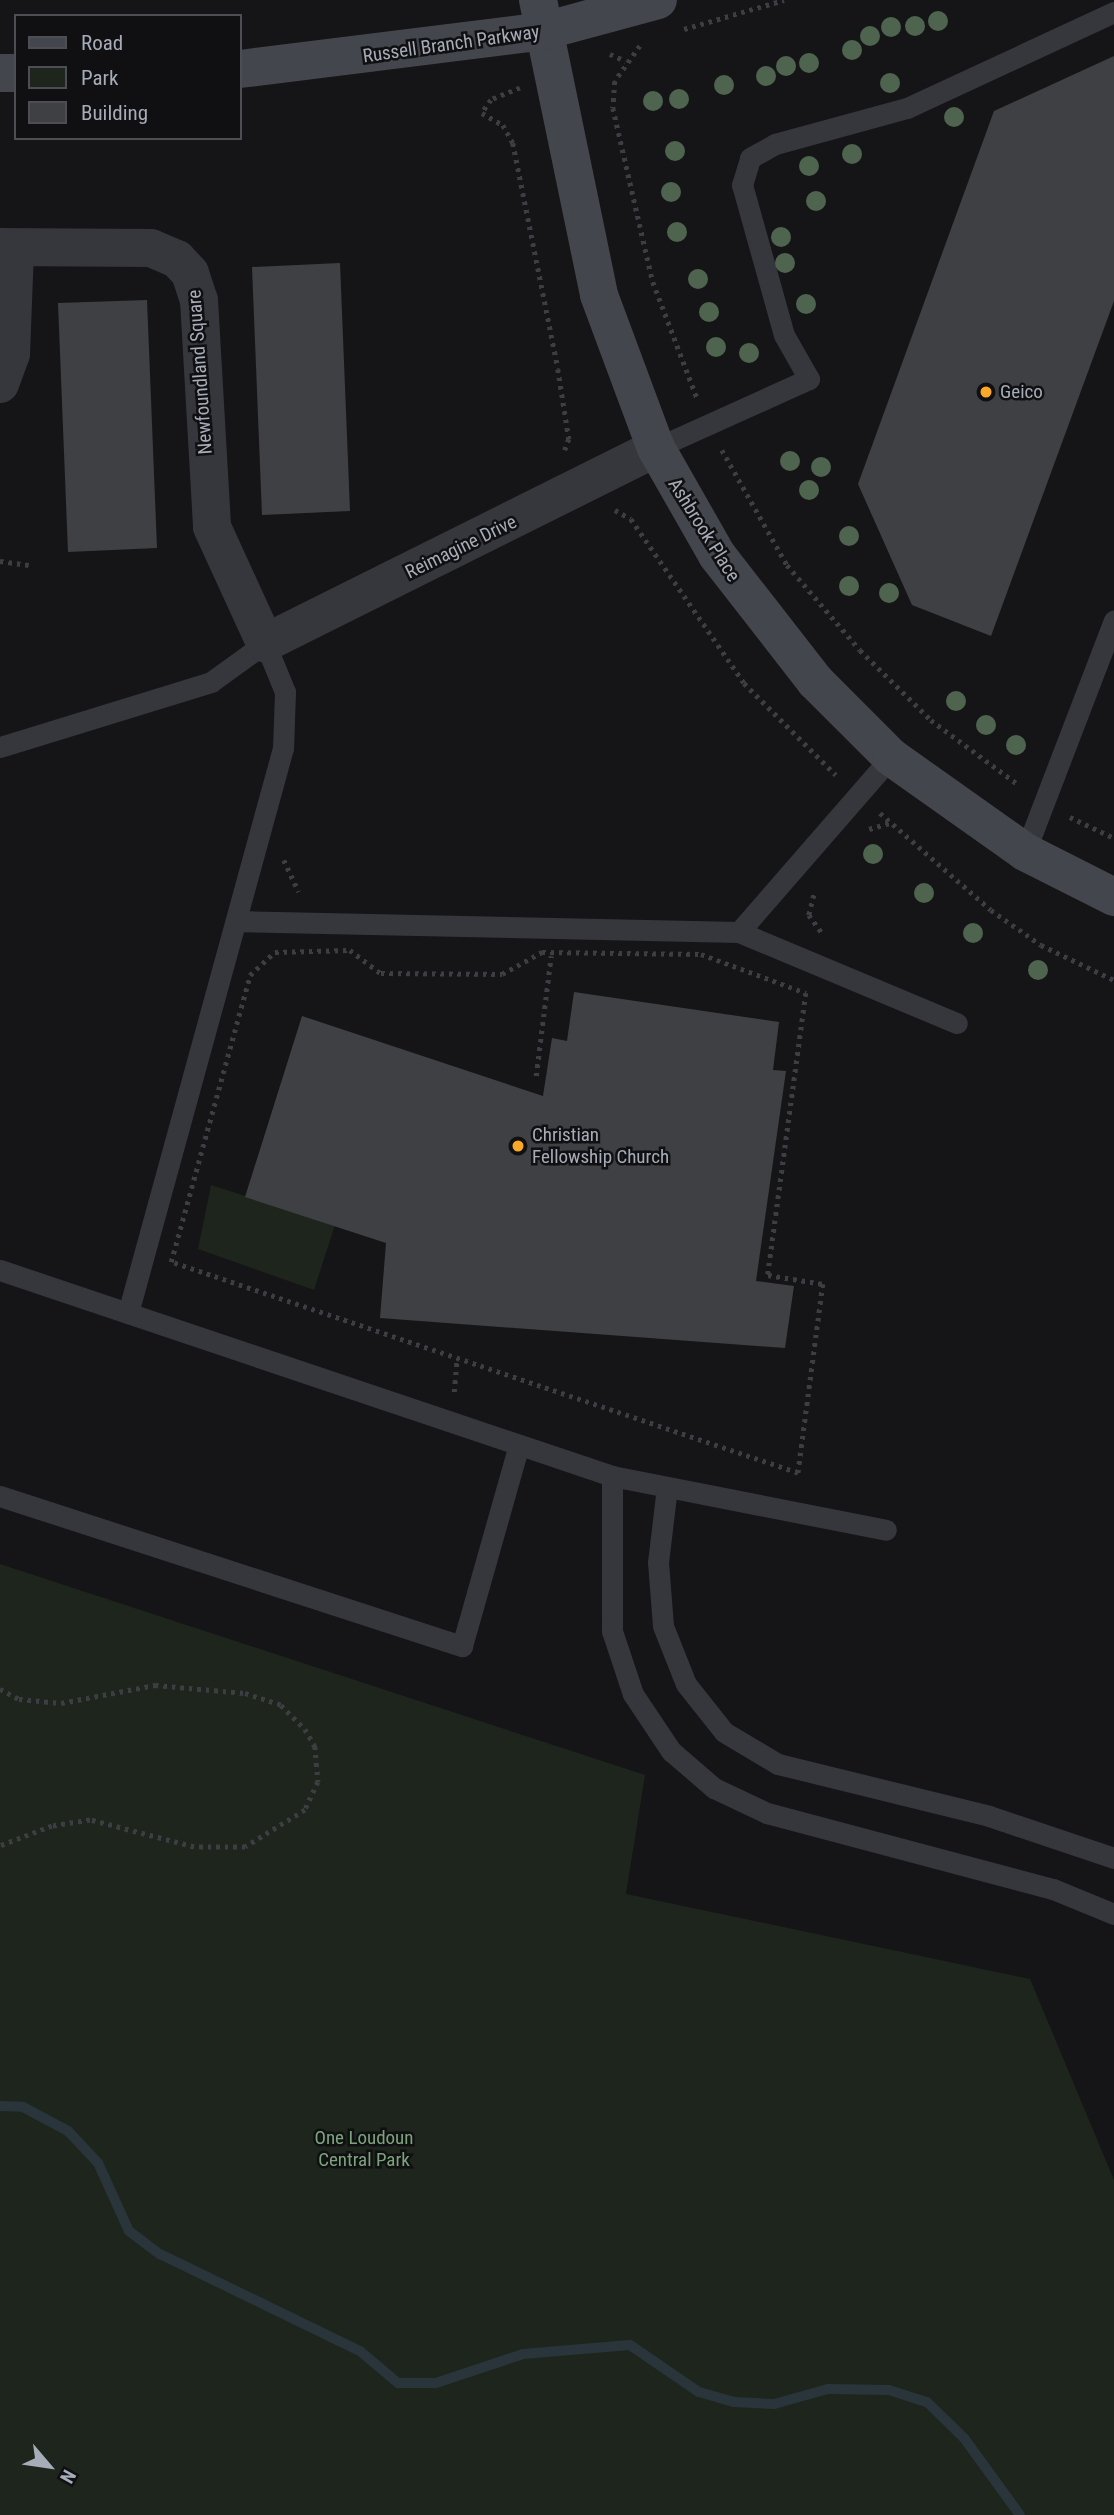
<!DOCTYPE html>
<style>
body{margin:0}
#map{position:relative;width:1114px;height:2515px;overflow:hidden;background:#151517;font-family:"Roboto Condensed",sans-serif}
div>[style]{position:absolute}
.green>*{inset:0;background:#1d251d}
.stream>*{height:10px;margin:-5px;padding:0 5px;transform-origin:5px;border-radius:5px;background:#2a353b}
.building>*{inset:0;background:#3f4044}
.path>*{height:4.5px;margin-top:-2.25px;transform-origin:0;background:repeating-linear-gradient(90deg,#3c3e43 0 3.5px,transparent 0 8.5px)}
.lane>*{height:21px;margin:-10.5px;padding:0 10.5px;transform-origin:10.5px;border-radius:10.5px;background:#36373c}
.street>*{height:38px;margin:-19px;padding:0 19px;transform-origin:19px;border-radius:19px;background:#36373c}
.secondary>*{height:38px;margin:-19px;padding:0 19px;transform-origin:19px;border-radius:19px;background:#43464c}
.trees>*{width:20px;height:20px;margin:-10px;border-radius:50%;background:#4e644f}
.dots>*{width:19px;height:19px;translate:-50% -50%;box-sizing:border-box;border:4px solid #101012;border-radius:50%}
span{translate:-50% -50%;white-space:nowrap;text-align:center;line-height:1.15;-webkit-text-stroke:5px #101012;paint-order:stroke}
.street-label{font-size:19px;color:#a6acb8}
.poi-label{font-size:19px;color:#a6acb8}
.left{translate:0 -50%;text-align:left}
.park-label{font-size:19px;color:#7ca47c}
.legend{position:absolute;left:14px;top:14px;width:228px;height:126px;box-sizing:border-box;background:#101012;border:2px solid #4c4e54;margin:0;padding:9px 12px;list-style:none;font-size:21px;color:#a6acb8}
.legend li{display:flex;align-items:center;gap:14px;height:35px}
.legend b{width:35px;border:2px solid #4c4e54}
.north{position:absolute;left:14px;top:2431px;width:70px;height:70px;-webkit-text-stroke:5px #101012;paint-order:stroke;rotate:119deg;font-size:19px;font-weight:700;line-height:28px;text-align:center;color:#a6acb8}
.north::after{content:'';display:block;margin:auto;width:24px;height:32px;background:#a6acb8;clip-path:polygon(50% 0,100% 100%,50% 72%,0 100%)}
</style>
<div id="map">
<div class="green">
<div style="clip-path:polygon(211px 1185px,335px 1225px,314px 1290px,198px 1249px)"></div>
<div style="clip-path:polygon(0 1564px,645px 1775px,626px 1894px,1030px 1979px,1114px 2180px,1114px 2515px,0 2515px)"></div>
</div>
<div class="stream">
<div style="left:0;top:2106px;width:23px;rotate:2deg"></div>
<div style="left:23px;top:2107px;width:51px;rotate:28.1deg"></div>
<div style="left:68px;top:2131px;width:44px;rotate:46.8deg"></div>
<div style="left:98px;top:2163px;width:75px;rotate:65.5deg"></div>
<div style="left:129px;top:2231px;width:39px;rotate:37deg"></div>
<div style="left:160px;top:2254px;width:222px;rotate:25.9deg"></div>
<div style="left:360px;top:2351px;width:50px;rotate:40.1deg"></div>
<div style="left:398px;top:2383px;width:38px"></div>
<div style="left:436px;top:2383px;width:92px;rotate:-18.4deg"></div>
<div style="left:523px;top:2354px;width:107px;rotate:-4.8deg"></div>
<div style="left:630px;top:2345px;width:83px;rotate:34.3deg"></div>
<div style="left:699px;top:2392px;width:36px;rotate:16deg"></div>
<div style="left:734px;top:2402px;width:40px;rotate:2.9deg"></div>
<div style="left:774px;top:2404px;width:56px;rotate:-15.5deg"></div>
<div style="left:828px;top:2389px;width:61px;rotate:0.9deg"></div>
<div style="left:889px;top:2390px;width:40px;rotate:18deg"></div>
<div style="left:927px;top:2402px;width:52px;rotate:44.2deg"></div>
<div style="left:964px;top:2438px;width:95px;rotate:54deg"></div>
</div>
<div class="building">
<div style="clip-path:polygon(1114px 56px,1114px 301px,991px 636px,912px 605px,858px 484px,994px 111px)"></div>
<div style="clip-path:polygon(340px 263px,350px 511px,262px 515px,252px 267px)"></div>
<div style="clip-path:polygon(147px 300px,157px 548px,68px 552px,58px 303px)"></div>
<div style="clip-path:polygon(574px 992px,779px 1022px,773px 1070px,786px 1071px,756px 1281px,794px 1286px,785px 1348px,380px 1318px,386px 1243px,245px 1197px,302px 1016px,543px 1096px,552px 1038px,567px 1041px)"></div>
</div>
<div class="path">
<div style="left:684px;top:29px;width:104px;rotate:-16.2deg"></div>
<div style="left:640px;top:46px;width:43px;rotate:125.5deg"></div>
<div style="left:615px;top:81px;width:27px;rotate:94deg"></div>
<div style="left:613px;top:108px;width:179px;rotate:77.1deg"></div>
<div style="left:653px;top:282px;width:124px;rotate:69.2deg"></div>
<div style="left:610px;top:54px;width:17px;rotate:24deg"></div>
<div style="left:520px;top:88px;width:31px;rotate:158deg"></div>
<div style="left:491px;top:100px;width:16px;rotate:125deg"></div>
<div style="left:482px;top:113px;width:24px;rotate:30deg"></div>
<div style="left:503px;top:125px;width:21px;rotate:61deg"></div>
<div style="left:513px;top:143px;width:230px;rotate:78.7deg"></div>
<div style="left:558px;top:369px;width:71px;rotate:81.1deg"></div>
<div style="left:569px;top:439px;width:12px;rotate:110deg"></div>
<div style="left:722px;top:450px;width:132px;rotate:60.5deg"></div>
<div style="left:787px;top:565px;width:112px;rotate:49.3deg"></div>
<div style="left:860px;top:650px;width:100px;rotate:44.6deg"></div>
<div style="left:931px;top:720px;width:109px;rotate:36.5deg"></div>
<div style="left:615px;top:510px;width:18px;rotate:29deg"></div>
<div style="left:631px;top:519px;width:199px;rotate:55.4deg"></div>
<div style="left:744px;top:683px;width:130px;rotate:45deg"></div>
<div style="left:0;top:561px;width:29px;rotate:8deg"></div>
<div style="left:880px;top:813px;width:147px;rotate:41.1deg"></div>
<div style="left:991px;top:910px;width:61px;rotate:35deg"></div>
<div style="left:1041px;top:945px;width:81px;rotate:25.6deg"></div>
<div style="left:1070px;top:817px;width:49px;rotate:25.5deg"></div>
<div style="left:869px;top:829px;width:22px;rotate:-16deg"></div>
<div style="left:284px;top:860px;width:35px;rotate:65deg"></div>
<div style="left:814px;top:895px;width:21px;rotate:104deg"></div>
<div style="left:809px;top:915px;width:22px;rotate:54deg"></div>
<div style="left:350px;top:950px;width:39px;rotate:37deg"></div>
<div style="left:381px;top:973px;width:121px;rotate:0.5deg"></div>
<div style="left:502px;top:974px;width:46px;rotate:-28.8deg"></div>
<div style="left:542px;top:952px;width:159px;rotate:0.7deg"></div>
<div style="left:701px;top:954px;width:112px;rotate:20.4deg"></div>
<div style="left:806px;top:993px;width:285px;rotate:97.7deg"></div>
<div style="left:768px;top:1275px;width:56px;rotate:9.3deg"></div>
<div style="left:823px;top:1284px;width:191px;rotate:97.5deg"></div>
<div style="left:798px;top:1473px;width:662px;rotate:-161.4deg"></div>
<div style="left:171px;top:1262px;width:298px;rotate:-74.6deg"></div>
<div style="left:250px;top:975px;width:34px;rotate:-43deg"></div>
<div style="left:275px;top:952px;width:75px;rotate:-1.5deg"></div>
<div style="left:536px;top:1076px;width:121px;rotate:-82.9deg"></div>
<div style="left:454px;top:1392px;width:33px;rotate:-85deg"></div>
<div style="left:0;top:1689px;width:21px;rotate:28deg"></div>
<div style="left:19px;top:1699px;width:42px;rotate:5.4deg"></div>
<div style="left:61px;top:1703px;width:96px;rotate:-10.8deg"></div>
<div style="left:155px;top:1685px;width:90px;rotate:5.1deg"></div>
<div style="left:245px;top:1693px;width:38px;rotate:18deg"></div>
<div style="left:281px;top:1705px;width:34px;rotate:45deg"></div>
<div style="left:305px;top:1729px;width:20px;rotate:60deg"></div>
<div style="left:315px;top:1746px;width:36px;rotate:85deg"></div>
<div style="left:318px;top:1782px;width:31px;rotate:115deg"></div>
<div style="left:305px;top:1810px;width:70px;rotate:148.3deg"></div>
<div style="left:245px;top:1847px;width:51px;rotate:180deg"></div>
<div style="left:194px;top:1847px;width:107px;rotate:-165.4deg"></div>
<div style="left:90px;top:1820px;width:38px;rotate:171deg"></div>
<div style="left:52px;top:1826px;width:56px;rotate:159deg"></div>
</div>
<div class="lane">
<div style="left:656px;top:448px;width:168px;rotate:-24.3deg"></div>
<div style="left:809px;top:379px;width:51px;rotate:-119.6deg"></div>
<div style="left:784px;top:335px;width:156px;rotate:-105.6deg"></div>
<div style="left:742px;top:185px;width:28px;rotate:-73deg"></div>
<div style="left:750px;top:158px;width:29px;rotate:-29deg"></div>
<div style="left:775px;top:144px;width:137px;rotate:-15.3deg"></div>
<div style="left:907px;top:108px;width:228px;rotate:-24.9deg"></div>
<div style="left:0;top:747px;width:221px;rotate:-17.1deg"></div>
<div style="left:211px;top:682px;width:67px;rotate:-35.8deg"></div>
<div style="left:265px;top:643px;width:53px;rotate:67.8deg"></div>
<div style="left:285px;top:692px;width:56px;rotate:92deg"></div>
<div style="left:283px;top:748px;width:586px;rotate:105.34deg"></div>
<div style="left:1025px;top:852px;width:248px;rotate:-69deg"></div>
<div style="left:236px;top:921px;width:503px;rotate:1.25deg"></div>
<div style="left:739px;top:932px;width:232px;rotate:-49deg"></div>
<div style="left:739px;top:932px;width:236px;rotate:22.7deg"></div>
<div style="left:0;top:1270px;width:646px;rotate:18.6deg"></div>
<div style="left:612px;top:1476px;width:279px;rotate:11.1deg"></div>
<div style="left:612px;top:1476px;width:155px;rotate:90deg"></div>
<div style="left:612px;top:1631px;width:66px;rotate:71.6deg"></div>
<div style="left:633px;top:1694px;width:69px;rotate:56.3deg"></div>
<div style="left:671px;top:1751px;width:57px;rotate:40.7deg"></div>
<div style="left:714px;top:1788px;width:59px;rotate:25.3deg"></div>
<div style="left:767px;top:1813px;width:296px;rotate:14.9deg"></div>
<div style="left:1053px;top:1889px;width:66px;rotate:22.3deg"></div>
<div style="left:667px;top:1487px;width:76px;rotate:96.8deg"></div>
<div style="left:658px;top:1562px;width:64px;rotate:85.5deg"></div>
<div style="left:663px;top:1626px;width:62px;rotate:68.4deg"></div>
<div style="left:686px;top:1684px;width:61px;rotate:51.6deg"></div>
<div style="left:724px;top:1732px;width:63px;rotate:30.7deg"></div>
<div style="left:778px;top:1764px;width:217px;rotate:13.8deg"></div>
<div style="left:989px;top:1816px;width:132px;rotate:18.6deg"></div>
<div style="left:0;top:1496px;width:486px;rotate:18deg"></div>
<div style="left:462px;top:1646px;width:209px;rotate:-74.2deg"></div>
</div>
<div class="street">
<div style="left:0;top:247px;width:151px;rotate:0.4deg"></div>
<div style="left:151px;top:248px;width:28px;rotate:23deg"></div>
<div style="left:177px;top:259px;width:19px;rotate:47deg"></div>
<div style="left:190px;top:273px;width:28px;rotate:72deg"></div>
<div style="left:199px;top:300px;width:227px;rotate:86.7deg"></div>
<div style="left:212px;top:527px;width:128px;rotate:65.4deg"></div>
<div style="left:265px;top:643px;width:437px;rotate:-26.5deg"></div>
<div style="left:0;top:384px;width:32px;rotate:-70deg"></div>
<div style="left:11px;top:354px;width:106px;rotate:-87.8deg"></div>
</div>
<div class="secondary">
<div style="left:538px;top:0;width:301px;rotate:78.3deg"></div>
<div style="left:599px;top:295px;width:163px;rotate:69.6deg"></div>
<div style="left:656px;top:448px;width:123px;rotate:60.3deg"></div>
<div style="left:717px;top:555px;width:160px;rotate:52.1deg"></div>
<div style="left:815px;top:681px;width:107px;rotate:45deg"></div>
<div style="left:891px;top:757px;width:164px;rotate:35.3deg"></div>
<div style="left:1025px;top:852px;width:100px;rotate:26.8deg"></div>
<div style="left:240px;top:69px;width:306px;rotate:-7.1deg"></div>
<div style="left:544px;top:31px;width:118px;rotate:-15.2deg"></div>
<div style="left:0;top:73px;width:16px"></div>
</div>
<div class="trees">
<div style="left:938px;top:21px"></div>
<div style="left:915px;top:26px"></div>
<div style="left:891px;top:27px"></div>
<div style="left:870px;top:36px"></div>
<div style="left:852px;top:50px"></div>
<div style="left:809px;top:63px"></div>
<div style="left:786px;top:66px"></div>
<div style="left:766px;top:76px"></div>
<div style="left:890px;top:83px"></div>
<div style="left:724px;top:85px"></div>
<div style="left:679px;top:99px"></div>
<div style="left:653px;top:101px"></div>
<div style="left:954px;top:117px"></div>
<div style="left:675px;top:151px"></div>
<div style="left:852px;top:154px"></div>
<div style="left:809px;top:166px"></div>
<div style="left:671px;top:192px"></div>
<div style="left:816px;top:201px"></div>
<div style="left:677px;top:232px"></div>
<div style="left:781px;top:237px"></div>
<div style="left:785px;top:263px"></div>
<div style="left:698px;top:279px"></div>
<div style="left:806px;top:304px"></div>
<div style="left:709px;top:312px"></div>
<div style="left:716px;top:347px"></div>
<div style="left:749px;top:353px"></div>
<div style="left:790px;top:461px"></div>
<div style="left:821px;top:467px"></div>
<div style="left:809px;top:490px"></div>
<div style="left:849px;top:536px"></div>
<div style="left:849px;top:586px"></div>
<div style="left:889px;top:593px"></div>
<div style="left:956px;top:701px"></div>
<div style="left:986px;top:725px"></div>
<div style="left:1016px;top:745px"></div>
<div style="left:873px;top:854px"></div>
<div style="left:924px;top:893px"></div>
<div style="left:973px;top:933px"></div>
<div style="left:1038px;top:970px"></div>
</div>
<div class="dots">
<div style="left:986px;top:392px;background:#fba829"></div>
<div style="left:518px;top:1146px;background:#fba829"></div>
</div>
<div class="street-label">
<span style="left:451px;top:44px;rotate:-8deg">Russell Branch Parkway</span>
<span style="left:200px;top:372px;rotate:-94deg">Newfoundland Square</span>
<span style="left:704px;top:530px;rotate:58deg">Ashbrook Place</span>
<span style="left:461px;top:547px;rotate:-26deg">Reimagine Drive</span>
</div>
<div class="poi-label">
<span class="left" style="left:1000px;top:392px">Geico</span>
<span class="left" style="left:532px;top:1146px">Christian<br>Fellowship Church</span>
</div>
<div class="park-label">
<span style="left:364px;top:2149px">One Loudoun<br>Central Park</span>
</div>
<ul class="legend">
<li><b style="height:9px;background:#43464c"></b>Road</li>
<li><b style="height:19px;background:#1d251d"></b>Park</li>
<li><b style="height:19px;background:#3f4044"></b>Building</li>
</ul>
<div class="north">N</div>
</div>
